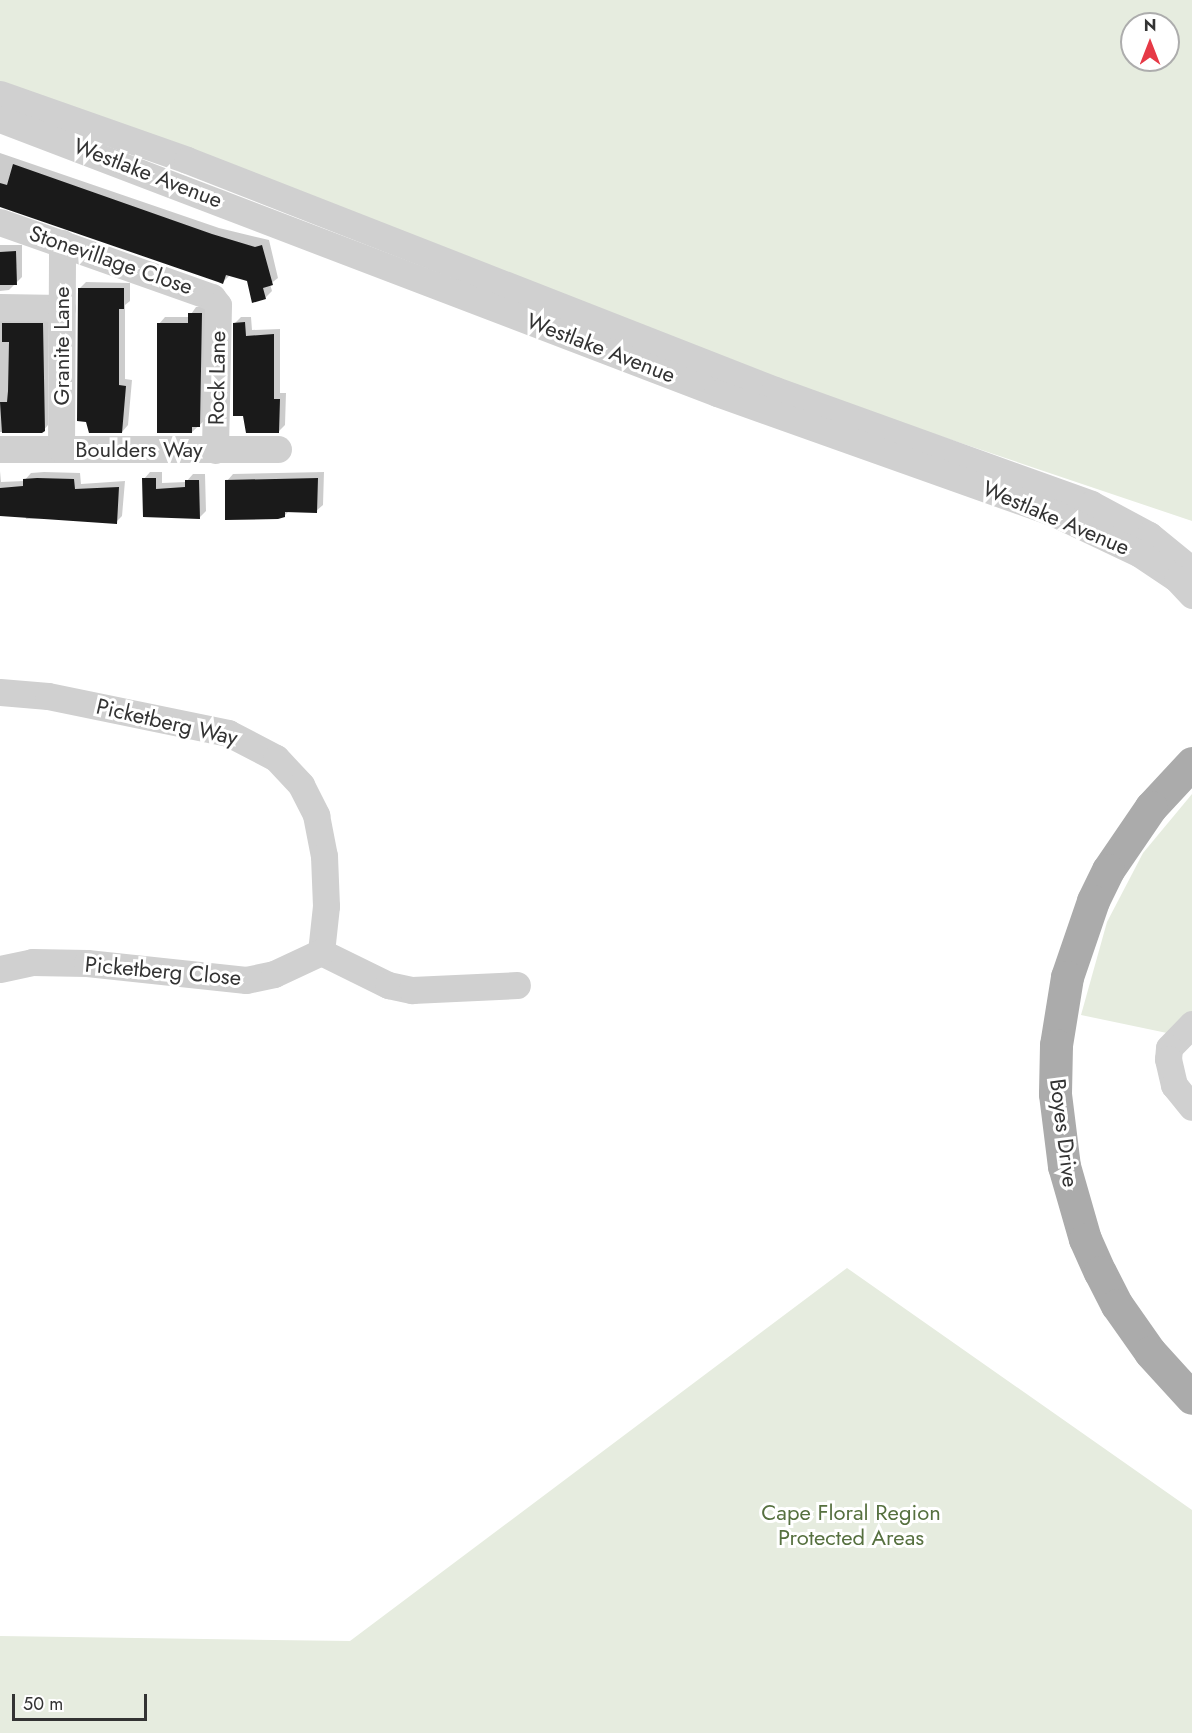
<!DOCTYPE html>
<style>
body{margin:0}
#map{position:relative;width:1192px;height:1733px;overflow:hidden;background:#fff;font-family:Jost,sans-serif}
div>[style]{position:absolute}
.green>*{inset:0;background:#e6ecdf}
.shadow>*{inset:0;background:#0003}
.building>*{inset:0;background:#1a1a1a}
.minor>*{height:27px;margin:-13.5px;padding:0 13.5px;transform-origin:13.5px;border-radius:13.5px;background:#d0d0d0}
.major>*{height:33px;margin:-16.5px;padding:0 16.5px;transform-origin:16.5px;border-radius:16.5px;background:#ababab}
span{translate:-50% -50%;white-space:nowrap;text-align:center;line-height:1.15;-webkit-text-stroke:6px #fff;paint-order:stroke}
.street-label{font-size:22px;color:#333}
.park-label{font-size:22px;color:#56703f}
.north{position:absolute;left:1120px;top:12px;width:60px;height:60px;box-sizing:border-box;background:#fff;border:2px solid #adadad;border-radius:50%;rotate:0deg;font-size:16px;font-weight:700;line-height:24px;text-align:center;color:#333}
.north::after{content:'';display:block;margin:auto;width:21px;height:27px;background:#e63946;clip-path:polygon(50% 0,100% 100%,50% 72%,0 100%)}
.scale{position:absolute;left:12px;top:1694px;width:135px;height:27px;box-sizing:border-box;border:3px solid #333;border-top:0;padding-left:8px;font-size:18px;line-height:21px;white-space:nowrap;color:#333;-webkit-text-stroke:4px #fff;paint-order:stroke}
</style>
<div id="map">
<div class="green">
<div style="clip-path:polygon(evenodd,0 0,1192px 0,1192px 521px,735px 367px,0 85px,0 0,1132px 24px,1168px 24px,1168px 60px,1132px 60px,1132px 24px)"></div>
<div style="clip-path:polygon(1192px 794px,1192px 1014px,1167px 1033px,1081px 1015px,1107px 922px,1143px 853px)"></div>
<div style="clip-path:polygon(847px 1268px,1192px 1510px,1192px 1733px,0 1733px,0 1636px,350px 1641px)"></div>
</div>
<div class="shadow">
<div style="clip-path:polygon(0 153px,219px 228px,269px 240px,278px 278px,270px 284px,272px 291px,265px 298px,248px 280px,230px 275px,223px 282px,0 204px)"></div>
<div style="clip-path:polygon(0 245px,22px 245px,22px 277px,9px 290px,0 291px)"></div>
<div style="clip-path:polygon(86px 282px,130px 283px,130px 301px,125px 305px,125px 379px,132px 380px,128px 425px,122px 432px,79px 289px)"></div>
<div style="clip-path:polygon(196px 307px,208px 307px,206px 419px,192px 432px,159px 324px,165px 317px,189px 317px)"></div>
<div style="clip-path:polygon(0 313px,49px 318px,48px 425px,42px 432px,0 432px)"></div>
<div style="clip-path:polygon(241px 317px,251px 317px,252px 330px,280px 329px,280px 393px,286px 393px,285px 425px,278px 432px,235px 323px)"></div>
<div style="clip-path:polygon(0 471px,1px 482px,24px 481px,31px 473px,44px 472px,80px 473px,81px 484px,125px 481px,122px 516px,116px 522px,93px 518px,26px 519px,25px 513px,0 514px)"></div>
<div style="clip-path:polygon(150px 472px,162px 472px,162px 483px,186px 482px,193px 474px,205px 474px,206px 511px,199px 518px,145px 515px,144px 479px)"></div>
<div style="clip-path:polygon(324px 472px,323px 505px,316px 511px,289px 511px,284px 516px,227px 481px,233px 474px)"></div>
</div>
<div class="building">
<div style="clip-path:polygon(13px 164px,212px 234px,255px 247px,262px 245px,273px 285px,263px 288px,266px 299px,252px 303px,247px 281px,226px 275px,223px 284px,218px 282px,0 207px,0 183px,7px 185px)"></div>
<div style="clip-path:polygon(16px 251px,17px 285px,0 285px,0 252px)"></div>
<div style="clip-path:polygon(78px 288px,124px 288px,124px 309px,119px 309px,119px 385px,126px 386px,122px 433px,89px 433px,86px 422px,77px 421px)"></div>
<div style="clip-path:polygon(188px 313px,202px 313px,200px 427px,192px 427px,192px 433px,157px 433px,157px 323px,188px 323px)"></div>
<div style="clip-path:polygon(245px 322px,246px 336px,274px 334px,274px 399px,280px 399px,279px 433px,246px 433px,243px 416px,233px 416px,233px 323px)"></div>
<div style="clip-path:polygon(2px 323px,43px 323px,45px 431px,42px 433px,2px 433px,0 402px,7px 402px,8px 391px,9px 342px,2px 342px)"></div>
<div style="clip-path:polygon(37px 478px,74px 479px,75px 489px,119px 487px,117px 524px,0 516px,0 488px,23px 486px,23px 479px)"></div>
<div style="clip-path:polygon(142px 478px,156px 478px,156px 489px,185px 487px,185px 480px,199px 480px,200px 519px,143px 517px)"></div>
<div style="clip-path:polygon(318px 478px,317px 513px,285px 512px,285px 517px,278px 519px,225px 520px,225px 480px)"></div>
</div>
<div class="minor">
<div style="left:0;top:94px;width:198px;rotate:19.4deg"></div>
<div style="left:187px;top:160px;width:631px;rotate:21.36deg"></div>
<div style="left:775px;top:390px;width:336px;rotate:19.8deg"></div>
<div style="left:1091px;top:504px;width:66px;rotate:28.1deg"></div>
<div style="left:1149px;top:535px;width:55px;rotate:39.1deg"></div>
<div style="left:0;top:119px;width:768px;rotate:20.91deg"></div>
<div style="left:717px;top:393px;width:358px;rotate:19.6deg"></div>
<div style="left:1054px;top:513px;width:95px;rotate:25.5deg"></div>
<div style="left:1140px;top:554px;width:45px;rotate:34deg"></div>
<div style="left:1177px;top:579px;width:22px;rotate:47deg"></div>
<div style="left:0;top:222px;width:225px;rotate:19.5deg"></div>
<div style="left:212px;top:297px;width:10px;rotate:53deg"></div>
<div style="left:218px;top:305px;width:145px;rotate:91.2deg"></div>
<div style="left:0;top:307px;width:62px;rotate:0.9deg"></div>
<div style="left:0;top:449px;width:278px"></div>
<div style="left:61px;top:449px;width:206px;rotate:-89.7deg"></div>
<div style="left:0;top:692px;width:48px;rotate:4.8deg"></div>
<div style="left:48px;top:696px;width:184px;rotate:11.6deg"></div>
<div style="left:228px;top:733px;width:54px;rotate:27.5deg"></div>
<div style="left:276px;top:758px;width:37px;rotate:47deg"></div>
<div style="left:301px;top:785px;width:34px;rotate:63deg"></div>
<div style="left:316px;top:815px;width:42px;rotate:79deg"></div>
<div style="left:324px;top:856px;width:50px;rotate:87.7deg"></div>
<div style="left:326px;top:906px;width:46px;rotate:96.2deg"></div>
<div style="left:321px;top:952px;width:75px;rotate:26.2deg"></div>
<div style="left:388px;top:985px;width:25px;rotate:12deg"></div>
<div style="left:412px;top:990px;width:105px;rotate:-2.7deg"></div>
<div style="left:0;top:969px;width:33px;rotate:-12deg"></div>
<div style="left:32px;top:962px;width:55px;rotate:1deg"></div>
<div style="left:87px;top:963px;width:160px;rotate:6.1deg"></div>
<div style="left:246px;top:980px;width:29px;rotate:-12deg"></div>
<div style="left:274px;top:974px;width:52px;rotate:-25.1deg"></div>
<div style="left:1192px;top:1024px;width:33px;rotate:134deg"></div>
<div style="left:1169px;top:1048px;width:11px;rotate:95deg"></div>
<div style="left:1168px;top:1059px;width:27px;rotate:77deg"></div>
<div style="left:1174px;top:1085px;width:28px;rotate:51deg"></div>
</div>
<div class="major">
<div style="left:1192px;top:763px;width:60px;rotate:133deg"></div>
<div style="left:1151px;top:807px;width:76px;rotate:124.3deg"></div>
<div style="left:1108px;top:870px;width:34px;rotate:116deg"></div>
<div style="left:1093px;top:901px;width:80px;rotate:108.9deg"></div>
<div style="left:1067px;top:977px;width:69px;rotate:99.2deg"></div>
<div style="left:1056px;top:1045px;width:49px;rotate:91.2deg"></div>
<div style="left:1055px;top:1094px;width:73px;rotate:82.9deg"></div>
<div style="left:1064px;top:1166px;width:76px;rotate:74deg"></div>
<div style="left:1085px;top:1239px;width:36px;rotate:66deg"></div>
<div style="left:1100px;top:1272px;width:37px;rotate:63deg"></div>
<div style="left:1117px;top:1305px;width:57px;rotate:54.9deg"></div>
<div style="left:1150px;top:1352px;width:62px;rotate:47.6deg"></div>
</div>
<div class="street-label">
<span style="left:148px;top:173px;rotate:21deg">Westlake Avenue</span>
<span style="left:111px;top:260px;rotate:19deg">Stonevillage Close</span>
<span style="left:62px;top:346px;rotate:-90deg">Granite Lane</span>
<span style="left:601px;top:348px;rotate:21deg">Westlake Avenue</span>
<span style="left:217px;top:378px;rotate:-89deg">Rock Lane</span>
<span style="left:139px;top:450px">Boulders Way</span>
<span style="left:1056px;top:518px;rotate:23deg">Westlake Avenue</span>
<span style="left:167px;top:722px;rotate:13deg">Picketberg Way</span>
<span style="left:163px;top:971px;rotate:5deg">Picketberg Close</span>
<span style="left:1064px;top:1133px;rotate:83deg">Boyes Drive</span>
</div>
<div class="park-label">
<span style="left:851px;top:1525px">Cape Floral Region<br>Protected Areas</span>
</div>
<div class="north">N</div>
<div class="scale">50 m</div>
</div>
